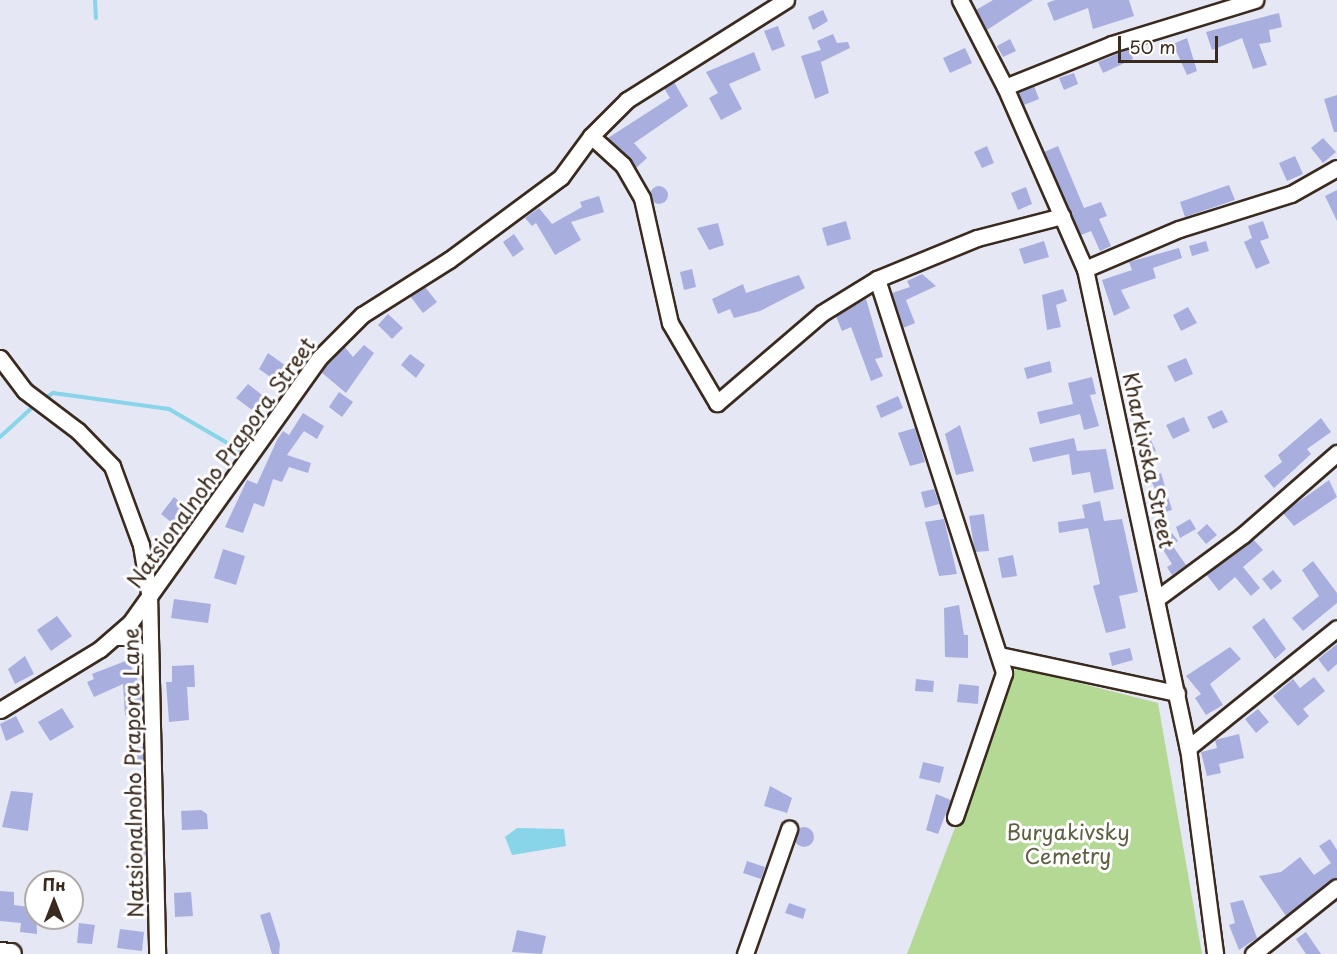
<!DOCTYPE html>
<meta charset="utf-8">
<style>
body{margin:0}
#map{position:relative;width:1337px;height:954px;overflow:hidden;background:#e5e7f5;font-family:"Playpen Sans",sans-serif}
div>[style]{position:absolute}
.green>*{inset:0;background:#b3d994}
.water>*{inset:0;background:#88d4e9}
.stream>*{height:4px;margin:-2px;padding:0 2px;transform-origin:2px;border-radius:2px;background:#88d4e9}
.building>*{inset:0;background:#a8afdf}
.round{border-radius:50%}
.roads{filter:drop-shadow(2px 0 #3b2a1e) drop-shadow(-2px 0 #3b2a1e) drop-shadow(0 2px #3b2a1e) drop-shadow(0 -2px #3b2a1e)}
.service>*{height:8px;margin:-4px;padding:0 4px;transform-origin:4px;border-radius:4px;background:#fff}
.minor>*{height:15px;margin:-7.5px;padding:0 7.5px;transform-origin:7.5px;border-radius:7.5px;background:#fff}
.tertiary>*{height:20px;margin:-10px;padding:0 10px;transform-origin:10px;border-radius:10px;background:#fff}
span{translate:-50% -50%;white-space:nowrap;text-align:center;line-height:1.15;-webkit-text-stroke:6px #fff;paint-order:stroke}
.street-label{font-size:21px;color:#3b2a1e}
.park-label{font-size:21px;color:#5f5f41}
.north{position:absolute;left:24px;top:870px;width:60px;height:60px;box-sizing:border-box;background:#fff;border:2px solid #b1aaa5;border-radius:50%;rotate:0deg;font-size:16px;font-weight:700;line-height:24px;text-align:center;color:#3b2a1e}
.north::after{content:'';display:block;margin:auto;width:21px;height:27px;background:#3b2a1e;clip-path:polygon(50% 0,100% 100%,50% 72%,0 100%)}
.scale{position:absolute;left:1118px;top:36px;width:100px;height:27px;box-sizing:border-box;border:3px solid #3b2a1e;border-top:0;padding-left:8px;font-size:18px;line-height:21px;white-space:nowrap;color:#3b2a1e;-webkit-text-stroke:4px #fff;paint-order:stroke}
</style>
<div id="map">
<div class="green">
<div style="clip-path:polygon(1016px 667px,1158px 703px,1202px 954px,907px 954px)"></div>
</div>
<div class="water">
<div style="clip-path:polygon(517px 828px,564px 829px,566px 846px,512px 855px,505px 837px)"></div>
</div>
<div class="stream">
<div style="left:95px;top:0;width:18px;rotate:87deg"></div>
<div style="left:44px;top:399px;width:11px;rotate:-34deg"></div>
<div style="left:53px;top:393px;width:117px;rotate:7.9deg"></div>
<div style="left:169px;top:409px;width:86px;rotate:30.2deg"></div>
<div style="left:243px;top:452px;width:10px;rotate:-53deg"></div>
<div style="left:0;top:437px;width:47px;rotate:-42.4deg"></div>
</div>
<div class="building">
<div style="clip-path:polygon(993px 0,1033px 0,987px 30px,976px 10px)"></div>
<div style="clip-path:polygon(1055px 0,1129px 0,1134px 16px,1093px 29px,1088px 8px,1054px 21px,1047px 3px)"></div>
<div style="clip-path:polygon(823px 10px,828px 21px,813px 30px,808px 17px)"></div>
<div style="clip-path:polygon(1279px 13px,1282px 27px,1269px 30px,1271px 42px,1259px 44px,1267px 65px,1253px 69px,1242px 38px,1212px 50px,1206px 32px)"></div>
<div style="clip-path:polygon(778px 26px,785px 46px,772px 51px,764px 31px)"></div>
<div style="clip-path:polygon(833px 34px,837px 43px,848px 42px,850px 48px,821px 62px,829px 93px,815px 99px,801px 56px,821px 50px,817px 41px)"></div>
<div style="clip-path:polygon(1187px 38px,1197px 71px,1187px 75px,1173px 44px)"></div>
<div style="clip-path:polygon(1010px 39px,1016px 51px,1003px 57px,997px 46px)"></div>
<div style="clip-path:polygon(965px 48px,972px 63px,950px 73px,943px 58px)"></div>
<div style="clip-path:polygon(1129px 49px,1133px 59px,1103px 73px,1098px 62px)"></div>
<div style="clip-path:polygon(754px 52px,761px 70px,729px 84px,742px 109px,721px 120px,709px 98px,718px 93px,706px 72px)"></div>
<div style="clip-path:polygon(1074px 73px,1078px 84px,1064px 90px,1059px 78px)"></div>
<div style="clip-path:polygon(674px 82px,688px 106px,634px 143px,647px 158px,636px 168px,608px 138px,670px 98px,664px 88px)"></div>
<div style="clip-path:polygon(1034px 86px,1039px 99px,1024px 105px,1018px 92px)"></div>
<div style="clip-path:polygon(1337px 95px,1337px 132px,1334px 132px,1324px 99px)"></div>
<div style="clip-path:polygon(1323px 138px,1336px 152px,1323px 163px,1311px 148px)"></div>
<div style="clip-path:polygon(987px 146px,994px 163px,982px 168px,974px 152px)"></div>
<div style="clip-path:polygon(1058px 146px,1084px 208px,1101px 202px,1107px 216px,1099px 219px,1111px 246px,1100px 251px,1091px 231px,1081px 235px,1044px 152px)"></div>
<div style="clip-path:polygon(1295px 156px,1303px 174px,1287px 181px,1279px 163px)"></div>
<div style="clip-path:polygon(1229px 185px,1235px 200px,1185px 217px,1180px 202px)"></div>
<div class="round" style="left:650px;top:186px;width:18px;height:18px"></div>
<div style="clip-path:polygon(1026px 187px,1032px 204px,1018px 210px,1011px 193px)"></div>
<div style="clip-path:polygon(1337px 190px,1337px 221px,1325px 196px)"></div>
<div style="clip-path:polygon(599px 196px,604px 212px,571px 222px,581px 240px,555px 255px,536px 223px,532px 226px,525px 218px,539px 208px,552px 224px,582px 207px,580px 202px)"></div>
<div style="clip-path:polygon(846px 221px,851px 239px,827px 246px,822px 228px)"></div>
<div style="clip-path:polygon(1263px 221px,1269px 238px,1260px 241px,1270px 263px,1256px 269px,1244px 242px,1252px 238px,1248px 226px)"></div>
<div style="clip-path:polygon(718px 223px,724px 245px,709px 250px,697px 228px)"></div>
<div style="clip-path:polygon(514px 234px,524px 249px,513px 257px,503px 242px)"></div>
<div style="clip-path:polygon(1044px 241px,1049px 257px,1024px 264px,1019px 249px)"></div>
<div style="clip-path:polygon(1206px 241px,1209px 251px,1192px 256px,1189px 246px)"></div>
<div style="clip-path:polygon(1179px 248px,1182px 258px,1153px 268px,1156px 278px,1121px 290px,1130px 308px,1114px 316px,1102px 280px,1132px 270px,1129px 262px)"></div>
<div style="clip-path:polygon(692px 269px,696px 287px,684px 290px,680px 272px)"></div>
<div style="clip-path:polygon(922px 274px,936px 286px,906px 300px,915px 323px,903px 328px,892px 293px,910px 287px,907px 281px)"></div>
<div style="clip-path:polygon(799px 275px,805px 288px,760px 311px,734px 318px,730px 309px,718px 314px,712px 299px,743px 284px,746px 293px)"></div>
<div style="clip-path:polygon(425px 287px,437px 302px,423px 313px,410px 296px)"></div>
<div style="clip-path:polygon(1063px 289px,1067px 301px,1056px 305px,1061px 327px,1047px 330px,1042px 295px)"></div>
<div style="clip-path:polygon(866px 299px,883px 357px,875px 359px,883px 376px,871px 381px,851px 327px,842px 331px,836px 316px)"></div>
<div style="clip-path:polygon(1188px 307px,1197px 323px,1181px 331px,1173px 315px)"></div>
<div style="clip-path:polygon(388px 314px,403px 328px,392px 339px,378px 325px)"></div>
<div style="clip-path:polygon(364px 345px,374px 353px,346px 393px,321px 372px,344px 346px,353px 357px)"></div>
<div style="clip-path:polygon(268px 353px,296px 373px,286px 388px,259px 369px)"></div>
<div style="clip-path:polygon(410px 354px,425px 365px,416px 378px,401px 365px)"></div>
<div style="clip-path:polygon(1186px 358px,1193px 374px,1175px 382px,1167px 366px)"></div>
<div style="clip-path:polygon(1050px 361px,1052px 372px,1027px 379px,1024px 368px)"></div>
<div style="clip-path:polygon(1092px 377px,1096px 394px,1090px 395px,1099px 426px,1084px 430px,1080px 414px,1040px 424px,1037px 412px,1073px 404px,1068px 383px)"></div>
<div style="clip-path:polygon(248px 384px,267px 399px,256px 413px,236px 398px)"></div>
<div style="clip-path:polygon(339px 392px,353px 402px,342px 417px,329px 407px)"></div>
<div style="clip-path:polygon(898px 396px,903px 408px,881px 418px,876px 406px)"></div>
<div style="clip-path:polygon(1222px 410px,1228px 422px,1213px 429px,1207px 417px)"></div>
<div style="clip-path:polygon(303px 413px,324px 426px,317px 439px,304px 431px,287px 455px,311px 463px,308px 473px,289px 467px,282px 482px,273px 479px,264px 507px,254px 503px,243px 533px,225px 527px,247px 480px,257px 484px,277px 440px,283px 431px,289px 435px)"></div>
<div style="clip-path:polygon(1184px 417px,1190px 431px,1173px 439px,1166px 425px)"></div>
<div style="clip-path:polygon(1321px 418px,1331px 432px,1307px 449px,1311px 454px,1274px 488px,1264px 476px,1282px 462px,1278px 455px)"></div>
<div style="clip-path:polygon(960px 425px,974px 471px,956px 475px,945px 434px)"></div>
<div style="clip-path:polygon(915px 428px,925px 462px,910px 466px,898px 433px)"></div>
<div style="clip-path:polygon(1074px 438px,1077px 451px,1106px 449px,1114px 489px,1094px 493px,1090px 472px,1072px 475px,1069px 454px,1033px 462px,1029px 448px)"></div>
<div style="clip-path:polygon(1151px 440px,1156px 451px,1141px 458px,1136px 446px)"></div>
<div style="clip-path:polygon(1161px 473px,1172px 510px,1154px 515px,1148px 496px,1158px 494px,1150px 479px)"></div>
<div style="clip-path:polygon(1329px 480px,1337px 497px,1294px 526px,1283px 513px)"></div>
<div style="clip-path:polygon(934px 489px,939px 504px,925px 508px,921px 492px)"></div>
<div style="clip-path:polygon(174px 497px,185px 506px,191px 498px,201px 506px,181px 530px,161px 514px)"></div>
<div style="clip-path:polygon(1100px 501px,1104px 521px,1122px 519px,1138px 592px,1119px 596px,1126px 628px,1106px 633px,1093px 586px,1100px 584px,1088px 528px,1059px 533px,1058px 522px,1085px 518px,1082px 505px)"></div>
<div style="clip-path:polygon(984px 514px,989px 551px,975px 552px,969px 516px)"></div>
<div style="clip-path:polygon(944px 519px,957px 574px,939px 576px,925px 522px)"></div>
<div style="clip-path:polygon(1190px 519px,1196px 529px,1180px 538px,1176px 527px)"></div>
<div style="clip-path:polygon(1207px 524px,1217px 535px,1206px 544px,1197px 533px)"></div>
<div style="clip-path:polygon(1172px 533px,1178px 541px,1172px 545px,1186px 565px,1172px 575px,1167px 567px,1172px 564px,1158px 542px)"></div>
<div style="clip-path:polygon(1253px 539px,1263px 550px,1243px 567px,1260px 588px,1251px 596px,1235px 577px,1219px 591px,1206px 574px)"></div>
<div style="clip-path:polygon(223px 549px,245px 556px,236px 585px,214px 578px)"></div>
<div style="clip-path:polygon(1013px 555px,1017px 576px,1002px 578px,998px 558px)"></div>
<div style="clip-path:polygon(1313px 561px,1337px 593px,1337px 603px,1303px 631px,1292px 618px,1319px 596px,1302px 570px)"></div>
<div style="clip-path:polygon(1273px 570px,1282px 581px,1271px 590px,1262px 579px)"></div>
<div style="clip-path:polygon(174px 599px,211px 604px,208px 623px,171px 618px)"></div>
<div style="clip-path:polygon(959px 605px,964px 635px,968px 635px,968px 658px,945px 657px,944px 608px)"></div>
<div style="clip-path:polygon(57px 616px,72px 636px,51px 651px,37px 630px)"></div>
<div style="clip-path:polygon(1264px 618px,1286px 649px,1275px 659px,1252px 627px)"></div>
<div style="clip-path:polygon(1337px 644px,1337px 664px,1328px 672px,1318px 659px)"></div>
<div style="clip-path:polygon(1230px 647px,1241px 659px,1210px 684px,1223px 705px,1206px 715px,1195px 698px,1201px 694px,1186px 676px)"></div>
<div style="clip-path:polygon(1130px 648px,1133px 660px,1112px 666px,1109px 653px)"></div>
<div style="clip-path:polygon(25px 656px,34px 674px,15px 684px,8px 669px)"></div>
<div style="clip-path:polygon(128px 660px,141px 687px,142px 714px,125px 715px,123px 684px,94px 697px,87px 682px,94px 679px,92px 674px)"></div>
<div style="clip-path:polygon(194px 665px,195px 687px,187px 687px,189px 720px,169px 722px,166px 682px,172px 682px,172px 666px)"></div>
<div style="clip-path:polygon(1314px 677px,1325px 691px,1303px 709px,1309px 716px,1298px 726px,1273px 696px,1293px 679px,1300px 688px)"></div>
<div style="clip-path:polygon(916px 679px,934px 681px,933px 692px,915px 691px)"></div>
<div style="clip-path:polygon(959px 684px,979px 686px,978px 704px,957px 702px)"></div>
<div style="clip-path:polygon(62px 708px,74px 727px,50px 741px,38px 722px)"></div>
<div style="clip-path:polygon(1258px 709px,1269px 722px,1256px 733px,1245px 719px)"></div>
<div style="clip-path:polygon(16px 716px,24px 732px,6px 741px,0 724px)"></div>
<div style="clip-path:polygon(1239px 734px,1244px 758px,1219px 764px,1221px 773px,1207px 776px,1201px 752px,1217px 748px,1215px 740px)"></div>
<div style="clip-path:polygon(143px 747px,143px 763px,128px 763px,128px 748px)"></div>
<div style="clip-path:polygon(923px 762px,944px 767px,940px 783px,919px 778px)"></div>
<div style="clip-path:polygon(770px 786px,792px 798px,787px 813px,764px 806px)"></div>
<div style="clip-path:polygon(11px 791px,33px 793px,28px 831px,2px 827px)"></div>
<div style="clip-path:polygon(936px 794px,951px 800px,938px 834px,926px 830px)"></div>
<div style="clip-path:polygon(201px 810px,207px 814px,208px 829px,182px 830px,181px 811px)"></div>
<div class="round" style="left:794px;top:827px;width:20px;height:20px"></div>
<div style="clip-path:polygon(1330px 839px,1337px 850px,1337px 877px,1286px 916px,1259px 876px,1281px 872px,1300px 857px,1314px 875px,1331px 863px,1319px 846px)"></div>
<div style="clip-path:polygon(145px 841px,145px 861px,133px 863px,132px 843px)"></div>
<div style="clip-path:polygon(747px 861px,765px 867px,761px 879px,743px 873px)"></div>
<div style="clip-path:polygon(0 891px,14px 892px,14px 905px,36px 908px,37px 934px,20px 932px,21px 923px,0 921px)"></div>
<div style="clip-path:polygon(191px 892px,193px 916px,175px 917px,174px 893px)"></div>
<div style="clip-path:polygon(1243px 900px,1257px 938px,1239px 950px,1229px 925px,1235px 923px,1230px 903px)"></div>
<div style="clip-path:polygon(789px 903px,806px 909px,803px 919px,785px 913px)"></div>
<div style="clip-path:polygon(270px 912px,280px 944px,279px 954px,272px 954px,260px 915px)"></div>
<div style="clip-path:polygon(79px 923px,95px 925px,92px 944px,77px 943px)"></div>
<div style="clip-path:polygon(120px 929px,144px 932px,142px 951px,117px 948px)"></div>
<div style="clip-path:polygon(517px 930px,546px 936px,542px 954px,512px 952px)"></div>
<div style="clip-path:polygon(1306px 932px,1321px 954px,1306px 954px,1296px 939px)"></div>
</div>
<div class="roads">
<div class="service">
<div style="left:114px;top:641px;width:16px"></div>
<div style="left:130px;top:641px;width:22px;rotate:32deg"></div>
</div>
<div class="minor">
<div style="left:960px;top:0;width:98px;rotate:62.7deg"></div>
<div style="left:1005px;top:87px;width:199px;rotate:66.3deg"></div>
<div style="left:1085px;top:269px;width:490px;rotate:77.9deg"></div>
<div style="left:1188px;top:748px;width:208px;rotate:82.5deg"></div>
<div style="left:1005px;top:87px;width:115px;rotate:-21.9deg"></div>
<div style="left:1112px;top:44px;width:150px;rotate:-17.1deg"></div>
<div style="left:591px;top:136px;width:43px;rotate:42.2deg"></div>
<div style="left:623px;top:165px;width:38px;rotate:60deg"></div>
<div style="left:642px;top:198px;width:128px;rotate:77.4deg"></div>
<div style="left:670px;top:323px;width:93px;rotate:59.6deg"></div>
<div style="left:717px;top:403px;width:138px;rotate:-40.6deg"></div>
<div style="left:822px;top:313px;width:65px;rotate:-31.7deg"></div>
<div style="left:877px;top:279px;width:108px;rotate:-22.3deg"></div>
<div style="left:977px;top:238px;width:88px;rotate:-14.5deg"></div>
<div style="left:1085px;top:269px;width:102px;rotate:-23.1deg"></div>
<div style="left:1179px;top:229px;width:117px;rotate:-17.4deg"></div>
<div style="left:1291px;top:194px;width:53px;rotate:-29.5deg"></div>
<div style="left:877px;top:279px;width:414px;rotate:72.1deg"></div>
<div style="left:1004px;top:673px;width:152px;rotate:108.8deg"></div>
<div style="left:0;top:358px;width:41px;rotate:52.9deg"></div>
<div style="left:25px;top:391px;width:66px;rotate:37deg"></div>
<div style="left:78px;top:431px;width:49px;rotate:45.8deg"></div>
<div style="left:112px;top:466px;width:84px;rotate:69.8deg"></div>
<div style="left:141px;top:545px;width:49px;rotate:80.5deg"></div>
<div style="left:149px;top:593px;width:361px;rotate:88.7deg"></div>
<div style="left:1159px;top:597px;width:104px;rotate:-36.4deg"></div>
<div style="left:1243px;top:535px;width:125px;rotate:-41.1deg"></div>
<div style="left:999px;top:655px;width:182px;rotate:12.1deg"></div>
<div style="left:0;top:710px;width:117px;rotate:-31.4deg"></div>
<div style="left:100px;top:649px;width:40px;rotate:-41deg"></div>
<div style="left:130px;top:623px;width:325px;rotate:-54.5deg"></div>
<div style="left:319px;top:358px;width:61px;rotate:-45deg"></div>
<div style="left:362px;top:315px;width:103px;rotate:-32.3deg"></div>
<div style="left:449px;top:260px;width:139px;rotate:-36.5deg"></div>
<div style="left:561px;top:177px;width:51px;rotate:-53.8deg"></div>
<div style="left:591px;top:136px;width:51px;rotate:-45deg"></div>
<div style="left:627px;top:100px;width:188px;rotate:-32.2deg"></div>
<div style="left:1188px;top:748px;width:191px;rotate:-38.8deg"></div>
<div style="left:745px;top:954px;width:133px;rotate:-70.6deg"></div>
<div style="left:1253px;top:954px;width:107px;rotate:-38.6deg"></div>
</div>
<div class="tertiary">
<div style="left:0;top:953px;width:11px;rotate:5deg"></div>
</div>
</div>
<div class="street-label">
<span style="left:1150px;top:460px;rotate:78deg">Kharkivska Street</span>
<span style="left:220px;top:462px;rotate:-54deg">Natsionalnoho Prapora Street</span>
<span style="left:132px;top:773px;rotate:-91deg">Natsionalnoho Prapora Lane</span>
</div>
<div class="park-label">
<span style="left:1068px;top:843px">Buryakivsky<br>Cemetry</span>
</div>
<div class="north">Пн</div>
<div class="scale">50 m</div>
</div>
